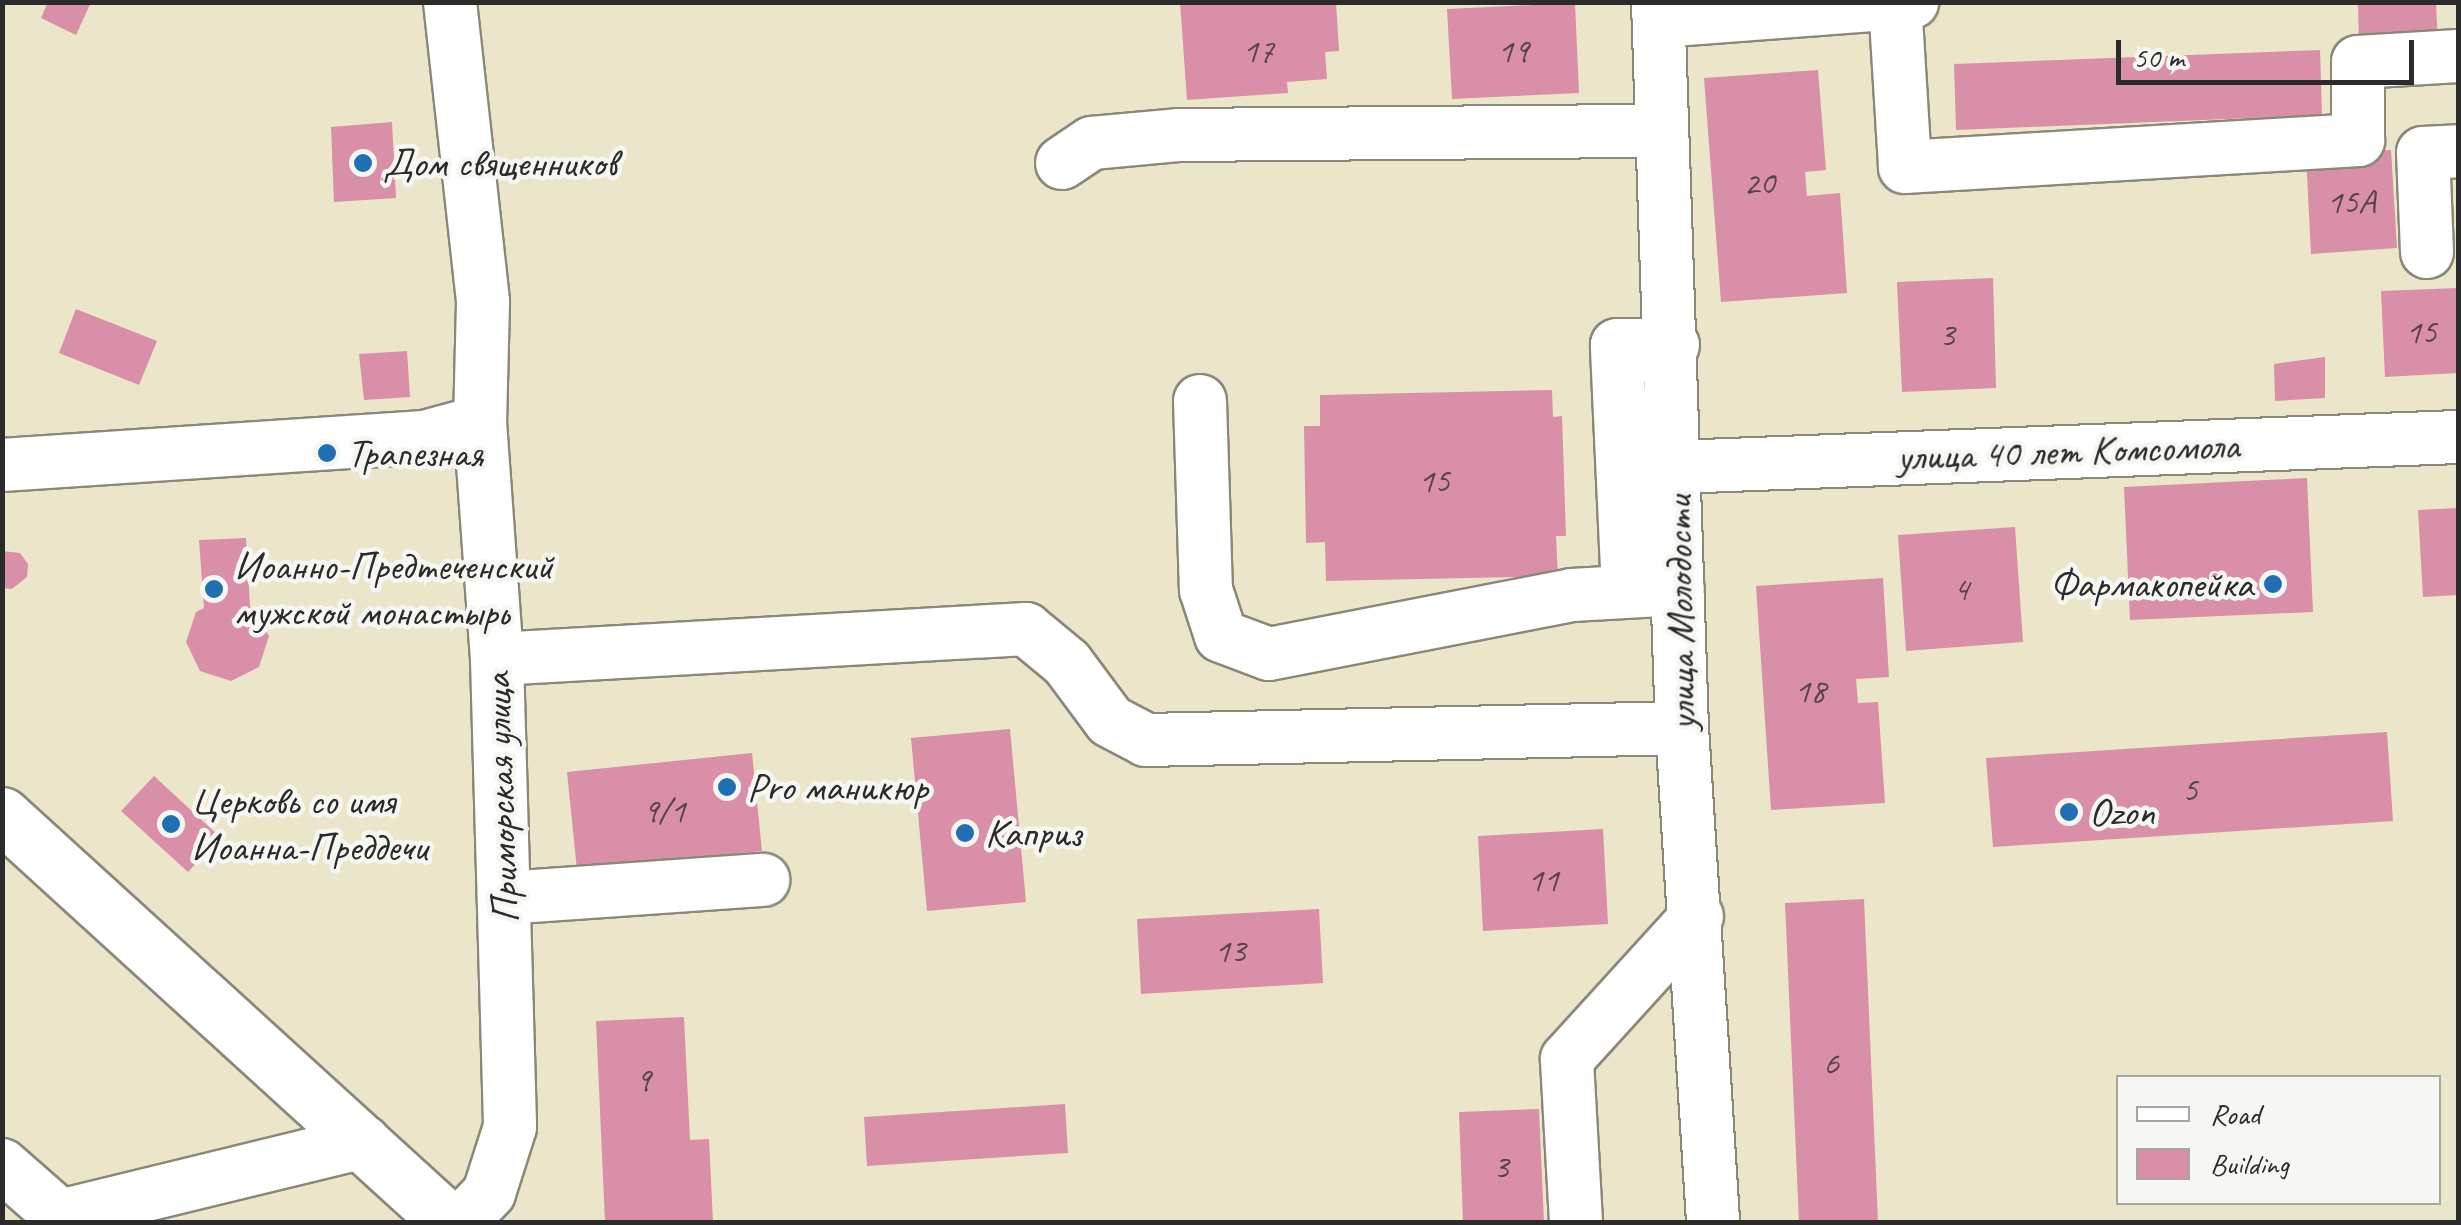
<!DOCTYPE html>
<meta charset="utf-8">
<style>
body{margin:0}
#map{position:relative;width:2461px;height:1225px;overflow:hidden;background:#ebe5c9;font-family:Caveat,sans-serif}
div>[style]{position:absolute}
.building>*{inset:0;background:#d98fa7}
.roads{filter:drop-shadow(2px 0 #8b887a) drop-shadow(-2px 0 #8b887a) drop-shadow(0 2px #8b887a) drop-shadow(0 -2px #8b887a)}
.minor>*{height:52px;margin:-26px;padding:0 26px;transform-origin:26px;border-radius:26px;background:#fff}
.highway>*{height:55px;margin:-27.5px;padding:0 27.5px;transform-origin:27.5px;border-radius:27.5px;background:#fff}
.dots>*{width:28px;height:28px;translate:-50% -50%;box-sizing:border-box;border:5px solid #f6f6f2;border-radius:50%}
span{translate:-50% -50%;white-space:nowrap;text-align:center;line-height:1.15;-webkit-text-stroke:9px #f6f6f2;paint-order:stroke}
.number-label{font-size:35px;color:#56444a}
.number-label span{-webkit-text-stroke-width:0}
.poi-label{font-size:40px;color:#2b2b2b}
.left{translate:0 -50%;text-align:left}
.right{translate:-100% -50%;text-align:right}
.street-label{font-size:40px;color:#2b2b2b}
.frame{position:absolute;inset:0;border:5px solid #2b2b2b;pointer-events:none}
.legend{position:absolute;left:2116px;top:1075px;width:325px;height:130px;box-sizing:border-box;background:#f6f6f2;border:2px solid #a5a5a2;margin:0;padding:12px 18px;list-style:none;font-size:30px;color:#2b2b2b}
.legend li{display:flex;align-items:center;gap:20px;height:50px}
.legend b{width:50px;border:2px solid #a5a5a2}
.scale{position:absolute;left:2116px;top:40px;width:298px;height:45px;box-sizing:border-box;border:5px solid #2b2b2b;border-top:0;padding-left:12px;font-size:30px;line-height:35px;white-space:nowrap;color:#2b2b2b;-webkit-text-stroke:8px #f6f6f2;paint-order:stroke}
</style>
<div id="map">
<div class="building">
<div style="clip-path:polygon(48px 2px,91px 2px,76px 35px,41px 18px)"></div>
<div style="clip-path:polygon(1180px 2px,1336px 2px,1339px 51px,1325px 52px,1327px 79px,1287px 82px,1288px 93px,1187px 100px)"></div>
<div style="clip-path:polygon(2358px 2px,2436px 2px,2438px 44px,2359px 46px)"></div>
<div style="clip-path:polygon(1575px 3px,1579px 93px,1452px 99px,1447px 9px)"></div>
<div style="clip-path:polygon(2320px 50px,2322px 115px,1956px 130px,1954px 64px)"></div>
<div style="clip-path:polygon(1818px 70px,1826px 170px,1805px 172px,1807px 196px,1840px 193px,1847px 293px,1721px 302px,1704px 78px)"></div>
<div style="clip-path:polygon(392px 122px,396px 198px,334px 202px,331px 127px)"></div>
<div style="clip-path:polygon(2391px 150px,2397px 248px,2311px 254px,2306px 155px)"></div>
<div style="clip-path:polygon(1993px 278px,1996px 388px,1902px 392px,1897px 282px)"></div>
<div style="clip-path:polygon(2458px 288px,2458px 373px,2385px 377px,2381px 291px)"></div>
<div style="clip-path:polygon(76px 309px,157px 341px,139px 385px,59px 353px)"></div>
<div style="clip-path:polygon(407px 351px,410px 397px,364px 400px,359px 354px)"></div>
<div style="clip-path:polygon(2325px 357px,2325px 398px,2275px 401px,2274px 364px)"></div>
<div style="clip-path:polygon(1552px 390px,1553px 417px,1562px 416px,1566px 536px,1556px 536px,1558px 576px,1326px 581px,1325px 542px,1306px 543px,1304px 426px,1320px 426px,1320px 395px)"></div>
<div style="clip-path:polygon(2307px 478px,2313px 612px,2130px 620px,2124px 487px)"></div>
<div style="clip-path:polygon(2458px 508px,2458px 595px,2423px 597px,2418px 510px)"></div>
<div style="clip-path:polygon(2015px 527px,2023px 642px,1906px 651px,1898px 535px)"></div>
<div style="clip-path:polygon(246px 538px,250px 606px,269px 636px,259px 667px,231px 681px,200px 671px,186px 642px,196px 612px,204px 608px,199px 540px)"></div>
<div style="clip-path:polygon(2px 551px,20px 553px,28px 564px,27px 577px,12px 589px,2px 588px)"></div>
<div style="clip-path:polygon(1883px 578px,1889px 677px,1856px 679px,1858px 703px,1878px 702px,1885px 803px,1771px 810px,1756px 586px)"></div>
<div style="clip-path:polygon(1010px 729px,1026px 902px,927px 911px,911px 738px)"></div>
<div style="clip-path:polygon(2387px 732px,2393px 821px,1993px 847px,1986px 758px)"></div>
<div style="clip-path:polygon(752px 753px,762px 851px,577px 870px,567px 772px)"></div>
<div style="clip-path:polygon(154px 776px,220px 837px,188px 872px,121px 811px)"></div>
<div style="clip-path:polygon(1603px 829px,1608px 924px,1483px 931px,1478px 836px)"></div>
<div style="clip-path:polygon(1864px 899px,1878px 1222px,1799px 1222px,1785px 903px)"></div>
<div style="clip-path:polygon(1319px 909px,1323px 983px,1141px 994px,1137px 919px)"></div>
<div style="clip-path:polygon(684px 1017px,690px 1140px,709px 1139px,713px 1222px,605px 1222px,596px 1021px)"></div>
<div style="clip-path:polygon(1065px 1104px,1068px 1153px,867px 1166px,864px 1117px)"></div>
<div style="clip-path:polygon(1539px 1109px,1544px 1222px,1463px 1222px,1459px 1112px)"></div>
</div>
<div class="roads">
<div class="minor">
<div style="left:450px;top:2px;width:302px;rotate:83.7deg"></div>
<div style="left:483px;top:302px;width:120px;rotate:91.4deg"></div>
<div style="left:480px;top:422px;width:238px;rotate:85.9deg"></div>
<div style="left:497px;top:659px;width:468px;rotate:88.4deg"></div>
<div style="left:510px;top:1127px;width:69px;rotate:107.7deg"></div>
<div style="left:489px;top:1193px;width:40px;rotate:134deg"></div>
<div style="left:1658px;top:2px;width:726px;rotate:88.11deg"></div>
<div style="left:1682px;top:728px;width:495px;rotate:86.4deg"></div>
<div style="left:1895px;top:2px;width:165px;rotate:86.5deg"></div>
<div style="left:1905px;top:167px;width:454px;rotate:-3.4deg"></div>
<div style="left:2358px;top:140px;width:78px;rotate:-90deg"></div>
<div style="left:2358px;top:62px;width:100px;rotate:-3.4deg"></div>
<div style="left:1659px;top:21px;width:254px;rotate:-4.3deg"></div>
<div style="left:1062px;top:163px;width:36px;rotate:-34deg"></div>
<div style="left:1092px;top:143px;width:86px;rotate:-5.3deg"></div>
<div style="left:1178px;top:135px;width:484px;rotate:-0.5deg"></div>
<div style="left:2427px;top:252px;width:99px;rotate:-92.3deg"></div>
<div style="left:2423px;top:153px;width:35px;rotate:-3deg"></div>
<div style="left:1200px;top:401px;width:189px;rotate:88.2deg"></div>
<div style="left:1206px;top:590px;width:48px;rotate:71.9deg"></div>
<div style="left:1221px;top:636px;width:51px;rotate:20.6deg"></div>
<div style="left:1269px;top:654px;width:309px;rotate:-11deg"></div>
<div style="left:1572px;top:595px;width:106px;rotate:-3.2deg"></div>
<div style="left:2px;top:465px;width:423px;rotate:-3.8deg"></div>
<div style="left:424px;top:437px;width:58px;rotate:-15deg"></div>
<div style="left:1677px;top:467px;width:782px;rotate:-2.2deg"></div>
<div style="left:1628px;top:591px;width:246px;rotate:-92.6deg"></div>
<div style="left:1617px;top:345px;width:56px"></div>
<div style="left:497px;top:659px;width:530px;rotate:-3.25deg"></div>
<div style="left:1026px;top:629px;width:53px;rotate:39.7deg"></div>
<div style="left:1067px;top:663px;width:72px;rotate:53.4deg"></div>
<div style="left:1110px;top:721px;width:41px;rotate:27.8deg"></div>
<div style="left:1146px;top:740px;width:536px;rotate:-1.28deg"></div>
<div style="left:504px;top:898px;width:260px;rotate:-4deg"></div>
<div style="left:2px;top:1165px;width:77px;rotate:41.3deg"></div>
<div style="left:60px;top:1216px;width:313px;rotate:-13.7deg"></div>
<div style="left:1576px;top:1222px;width:163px;rotate:-93.2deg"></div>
<div style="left:1567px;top:1059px;width:193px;rotate:-47.7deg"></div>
</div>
<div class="highway">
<div style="left:2px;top:815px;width:605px;rotate:42.32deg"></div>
</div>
</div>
<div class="dots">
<div style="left:363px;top:163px;background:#1f6fb2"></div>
<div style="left:327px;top:453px;background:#1f6fb2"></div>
<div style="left:2273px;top:584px;background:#1f6fb2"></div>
<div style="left:214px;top:589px;background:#1f6fb2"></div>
<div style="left:727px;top:787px;background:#1f6fb2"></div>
<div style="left:2069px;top:812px;background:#1f6fb2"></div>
<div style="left:171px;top:824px;background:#1f6fb2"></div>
<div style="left:965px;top:833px;background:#1f6fb2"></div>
</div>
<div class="number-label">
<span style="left:1258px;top:51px">17</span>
<span style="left:1513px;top:51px">19</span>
<span style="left:1759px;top:183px">20</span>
<span style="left:2351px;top:202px">15А</span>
<span style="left:2421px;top:332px">15</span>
<span style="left:1947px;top:335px">3</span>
<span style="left:1434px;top:481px">15</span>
<span style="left:1961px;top:589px">4</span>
<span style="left:1810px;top:691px">18</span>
<span style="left:2190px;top:790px">5</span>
<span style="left:664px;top:811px">9/1</span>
<span style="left:1543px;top:880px">11</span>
<span style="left:1230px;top:951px">13</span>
<span style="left:1831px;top:1063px">6</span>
<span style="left:643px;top:1080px">9</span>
<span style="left:1501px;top:1167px">3</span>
</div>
<div class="poi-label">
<span class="left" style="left:383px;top:163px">Дом священников</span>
<span class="left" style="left:347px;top:453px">Трапезная</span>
<span class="left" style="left:234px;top:589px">Иоанно-Предтеченский<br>мужской монастырь</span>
<span class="right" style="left:2253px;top:584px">Фармакопейка</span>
<span class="left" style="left:747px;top:787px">Pro маникюр</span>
<span class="left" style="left:191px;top:824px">Церковь со имя<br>Иоанна-Преддечи</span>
<span class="left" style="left:2089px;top:812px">Ozon</span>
<span class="left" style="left:985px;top:833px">Каприз</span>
</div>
<div class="street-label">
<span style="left:2068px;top:451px;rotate:-2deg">улица 40 лет Комсомола</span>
<span style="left:1680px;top:613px;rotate:-91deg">улица Молодости</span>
<span style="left:501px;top:798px;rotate:-92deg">Приморская улица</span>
</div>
<div class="frame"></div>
<ul class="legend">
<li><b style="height:12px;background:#fff"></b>Road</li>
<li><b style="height:28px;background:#d98fa7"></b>Building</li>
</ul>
<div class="scale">50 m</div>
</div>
